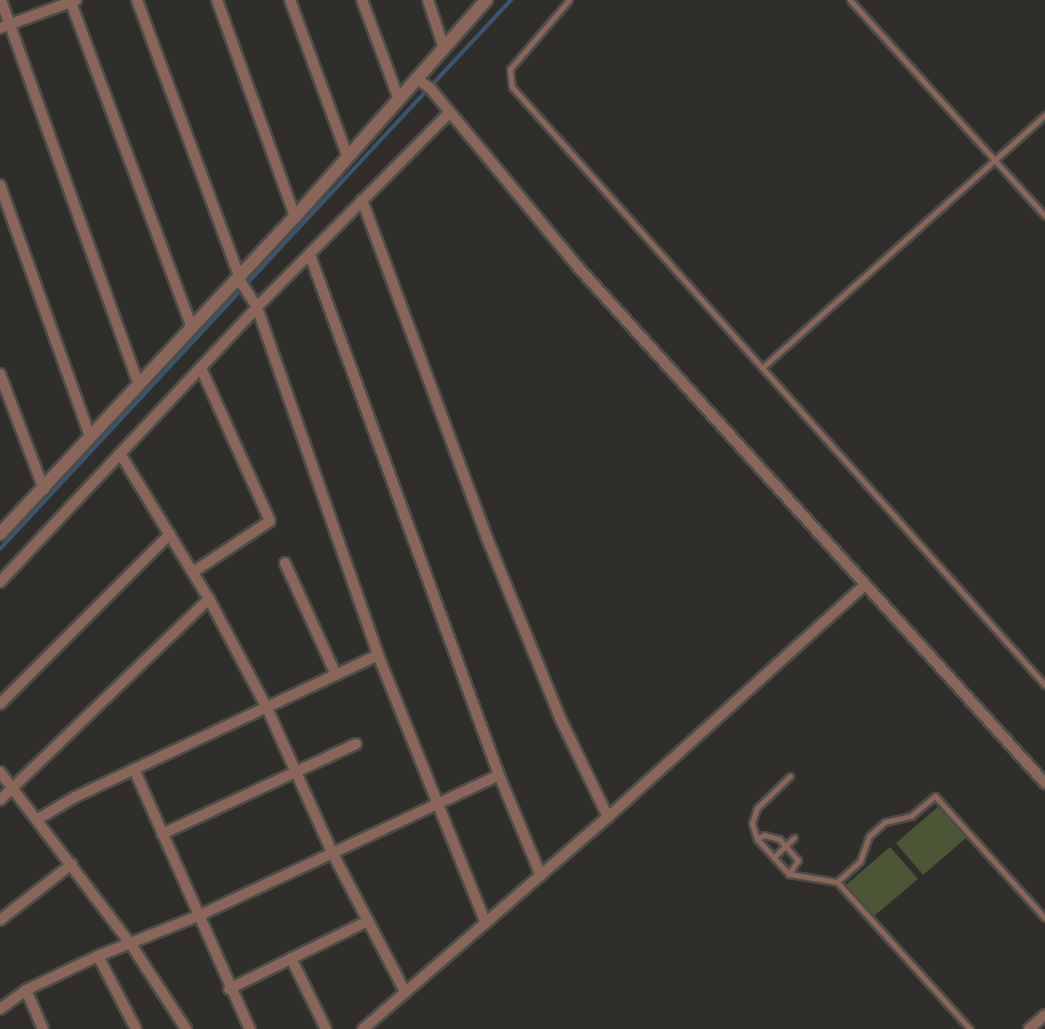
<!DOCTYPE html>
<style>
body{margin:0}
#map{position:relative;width:1045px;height:1029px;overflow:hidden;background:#302e2a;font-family:Helvetica,sans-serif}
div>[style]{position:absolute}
.green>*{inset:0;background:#4a5635}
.stream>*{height:3.5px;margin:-1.75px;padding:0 1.75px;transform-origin:1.75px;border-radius:1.75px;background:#395570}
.roads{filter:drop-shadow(2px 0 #4d4c48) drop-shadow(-2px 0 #4d4c48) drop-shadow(0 2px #4d4c48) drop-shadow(0 -2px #4d4c48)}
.service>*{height:5px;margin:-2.5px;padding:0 2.5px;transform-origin:2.5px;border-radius:2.5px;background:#8a6559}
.minor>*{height:10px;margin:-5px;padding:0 5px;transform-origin:5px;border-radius:5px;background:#8a6559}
.tertiary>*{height:12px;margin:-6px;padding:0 6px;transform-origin:6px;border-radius:6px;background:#8a6559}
span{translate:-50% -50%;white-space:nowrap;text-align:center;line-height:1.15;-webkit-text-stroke:7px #262520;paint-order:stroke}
</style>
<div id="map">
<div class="green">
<div style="clip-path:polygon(940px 805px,967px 837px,923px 875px,896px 843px)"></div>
<div style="clip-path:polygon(890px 847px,918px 879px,874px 916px,846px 885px)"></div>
</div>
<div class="stream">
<div style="left:0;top:549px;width:750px;rotate:-47.05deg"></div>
</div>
<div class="roads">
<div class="service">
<div style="left:569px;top:0;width:91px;rotate:130.5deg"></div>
<div style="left:510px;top:69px;width:18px;rotate:84deg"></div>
<div style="left:512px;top:87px;width:801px;rotate:48.29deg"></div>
<div style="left:850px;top:0;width:291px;rotate:47.9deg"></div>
<div style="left:762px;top:368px;width:380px;rotate:-41.8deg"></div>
<div style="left:790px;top:776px;width:46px;rotate:135.9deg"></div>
<div style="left:757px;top:808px;width:16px;rotate:108deg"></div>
<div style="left:752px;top:823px;width:17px;rotate:73deg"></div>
<div style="left:757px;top:839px;width:47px;rotate:47.6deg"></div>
<div style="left:789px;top:874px;width:49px;rotate:9.5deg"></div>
<div style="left:757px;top:839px;width:8px;rotate:-30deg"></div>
<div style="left:764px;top:835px;width:16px;rotate:15deg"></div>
<div style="left:779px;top:839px;width:28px;rotate:48deg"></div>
<div style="left:798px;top:860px;width:17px;rotate:123deg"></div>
<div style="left:774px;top:857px;width:28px;rotate:-44deg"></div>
<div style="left:970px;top:1029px;width:198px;rotate:-132.1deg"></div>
<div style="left:837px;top:882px;width:31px;rotate:-42deg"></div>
<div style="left:860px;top:861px;width:27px;rotate:-70deg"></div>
<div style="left:869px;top:836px;width:21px;rotate:-41deg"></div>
<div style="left:885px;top:822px;width:27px;rotate:-13deg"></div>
<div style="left:911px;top:816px;width:31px;rotate:-40deg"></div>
<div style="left:935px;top:796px;width:164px;rotate:48deg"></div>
</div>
<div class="minor">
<div style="left:1px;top:0;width:409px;rotate:70.3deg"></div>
<div style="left:70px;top:0;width:347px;rotate:69.6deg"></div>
<div style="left:137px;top:0;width:303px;rotate:69.7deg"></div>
<div style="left:242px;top:284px;width:27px;rotate:57deg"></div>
<div style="left:257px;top:307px;width:368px;rotate:70.8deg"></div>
<div style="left:378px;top:655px;width:289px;rotate:68.1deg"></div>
<div style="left:217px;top:0;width:231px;rotate:70.2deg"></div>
<div style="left:290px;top:0;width:168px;rotate:69.8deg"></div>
<div style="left:362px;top:0;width:103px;rotate:69.6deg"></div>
<div style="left:428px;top:0;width:47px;rotate:71.6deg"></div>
<div style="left:0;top:28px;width:81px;rotate:-20.2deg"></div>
<div style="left:416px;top:78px;width:17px;rotate:36deg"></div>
<div style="left:430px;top:88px;width:232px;rotate:50.4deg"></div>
<div style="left:578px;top:267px;width:696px;rotate:47.85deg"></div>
<div style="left:0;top:185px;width:267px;rotate:70.3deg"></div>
<div style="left:362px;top:200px;width:360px;rotate:69.7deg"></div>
<div style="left:487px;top:538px;width:194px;rotate:67.9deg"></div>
<div style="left:560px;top:718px;width:110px;rotate:64.1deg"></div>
<div style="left:310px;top:255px;width:553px;rotate:70.03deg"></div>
<div style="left:499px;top:775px;width:109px;rotate:67.4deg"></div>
<div style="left:0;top:374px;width:124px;rotate:69.2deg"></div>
<div style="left:121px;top:455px;width:169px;rotate:58.6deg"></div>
<div style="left:209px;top:599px;width:123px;rotate:62deg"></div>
<div style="left:267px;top:708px;width:160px;rotate:65.7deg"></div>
<div style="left:333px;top:854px;width:156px;rotate:62.4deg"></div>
<div style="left:285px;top:563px;width:123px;rotate:65.5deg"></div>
<div style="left:193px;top:572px;width:92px;rotate:-33.5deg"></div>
<div style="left:270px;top:521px;width:168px;rotate:-114.3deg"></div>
<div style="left:0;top:582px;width:376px;rotate:-46.9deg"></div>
<div style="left:257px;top:307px;width:273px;rotate:-45.3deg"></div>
<div style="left:0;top:704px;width:240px;rotate:-45deg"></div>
<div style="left:134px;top:769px;width:285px;rotate:66deg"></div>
<div style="left:0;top:772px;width:215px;rotate:52.8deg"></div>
<div style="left:130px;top:943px;width:103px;rotate:56.9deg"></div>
<div style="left:0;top:800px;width:290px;rotate:-43.9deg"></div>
<div style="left:38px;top:819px;width:43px;rotate:-30.7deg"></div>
<div style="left:75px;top:797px;width:335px;rotate:-25.1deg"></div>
<div style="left:162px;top:834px;width:214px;rotate:-24.9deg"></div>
<div style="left:0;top:920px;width:91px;rotate:-37.9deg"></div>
<div style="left:98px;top:956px;width:82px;rotate:62.5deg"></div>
<div style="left:291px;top:958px;width:79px;rotate:63.8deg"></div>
<div style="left:229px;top:989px;width:155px;rotate:-26.1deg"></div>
<div style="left:26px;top:990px;width:43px;rotate:66.4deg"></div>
<div style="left:0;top:1009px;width:32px;rotate:-36deg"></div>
<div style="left:26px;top:990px;width:80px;rotate:-25.3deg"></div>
<div style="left:98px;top:956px;width:108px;rotate:-21.8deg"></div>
<div style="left:198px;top:916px;width:332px;rotate:-25.1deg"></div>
<div style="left:363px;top:1029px;width:324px;rotate:-40.9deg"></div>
<div style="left:608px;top:817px;width:345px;rotate:-42.1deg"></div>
<div style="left:1029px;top:1029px;width:21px;rotate:-41deg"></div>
</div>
<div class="tertiary">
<div style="left:0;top:534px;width:433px;rotate:-47.1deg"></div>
<div style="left:295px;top:217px;width:289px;rotate:-48.6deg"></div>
</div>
</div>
</div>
